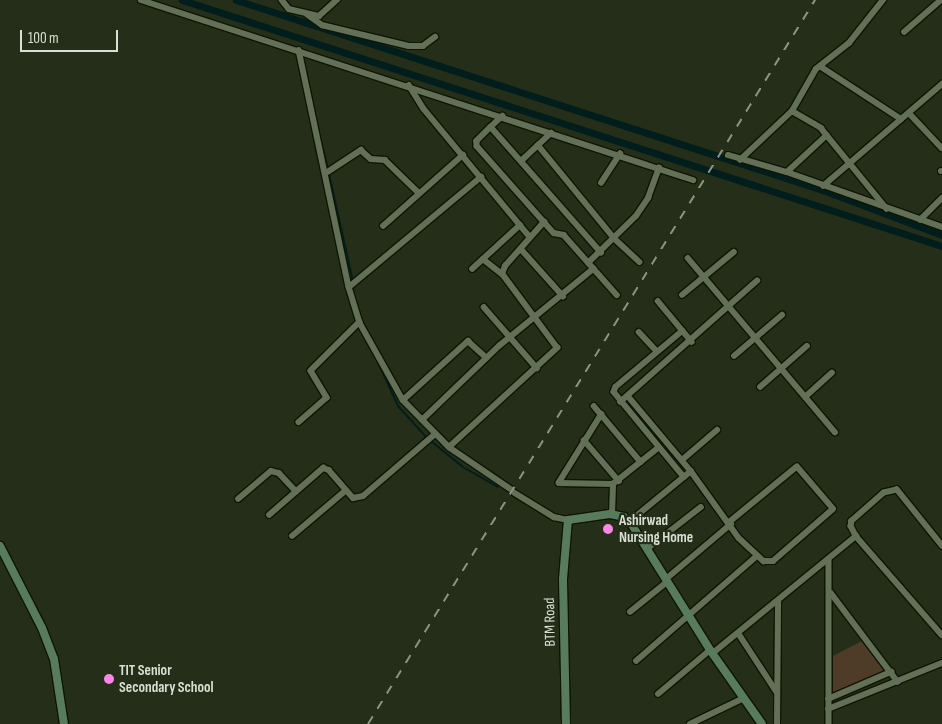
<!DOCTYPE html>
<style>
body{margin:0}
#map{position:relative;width:942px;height:724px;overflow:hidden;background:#252e19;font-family:"Sofia Sans Condensed",sans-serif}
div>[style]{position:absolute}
.green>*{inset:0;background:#4f3c28}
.stream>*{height:2px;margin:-1px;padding:0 1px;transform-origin:1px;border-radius:1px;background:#021e1c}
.canal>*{height:7px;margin:-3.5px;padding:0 3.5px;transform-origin:3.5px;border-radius:3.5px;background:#021e1c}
.roads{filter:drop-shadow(1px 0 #0e1603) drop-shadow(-1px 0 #0e1603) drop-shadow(0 1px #0e1603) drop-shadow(0 -1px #0e1603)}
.street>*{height:5.5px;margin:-2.75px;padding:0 2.75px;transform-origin:2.75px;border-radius:2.75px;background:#646f57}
.secondary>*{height:8px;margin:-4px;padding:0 4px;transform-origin:4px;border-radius:4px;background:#587b5d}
.rail>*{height:2px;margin-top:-1px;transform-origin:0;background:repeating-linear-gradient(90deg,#8c9483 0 9px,transparent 0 18px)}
.dots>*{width:14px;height:14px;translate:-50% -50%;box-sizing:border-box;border:2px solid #252e19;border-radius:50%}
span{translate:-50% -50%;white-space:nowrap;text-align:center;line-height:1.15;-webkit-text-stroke:4.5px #252e19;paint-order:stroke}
.poi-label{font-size:15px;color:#d9dfd2;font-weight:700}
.left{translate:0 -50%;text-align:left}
.street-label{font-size:15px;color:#d9dfd2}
.scale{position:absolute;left:20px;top:30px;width:98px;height:22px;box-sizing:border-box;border:2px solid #d9dfd2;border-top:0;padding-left:6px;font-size:15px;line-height:18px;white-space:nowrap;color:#d9dfd2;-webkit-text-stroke:4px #252e19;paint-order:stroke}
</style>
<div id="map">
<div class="green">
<div style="clip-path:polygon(862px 641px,886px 671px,833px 693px,833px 656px)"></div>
</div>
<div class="stream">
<div style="left:319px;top:133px;width:37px;rotate:76deg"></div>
<div style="left:329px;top:174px;width:110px;rotate:77.4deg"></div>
<div style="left:370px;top:345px;width:67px;rotate:65.3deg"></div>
<div style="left:398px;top:406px;width:43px;rotate:47.8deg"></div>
<div style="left:431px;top:441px;width:41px;rotate:39.1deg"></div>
<div style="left:463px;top:467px;width:40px;rotate:29.7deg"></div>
</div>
<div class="canal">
<div style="left:182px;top:0;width:799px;rotate:17.94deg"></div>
<div style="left:236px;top:0;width:617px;rotate:17.94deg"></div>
<div style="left:823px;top:190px;width:127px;rotate:20.7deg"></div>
</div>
<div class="roads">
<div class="street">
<div style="left:141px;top:0;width:581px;rotate:18.06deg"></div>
<div style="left:282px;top:0;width:11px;rotate:52deg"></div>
<div style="left:289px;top:9px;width:31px;rotate:13deg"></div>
<div style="left:319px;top:16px;width:24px;rotate:-42deg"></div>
<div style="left:307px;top:14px;width:19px;rotate:36deg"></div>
<div style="left:322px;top:25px;width:89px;rotate:13.6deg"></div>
<div style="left:409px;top:46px;width:14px"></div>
<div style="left:423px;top:46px;width:15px;rotate:-37deg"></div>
<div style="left:904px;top:32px;width:49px;rotate:-40.9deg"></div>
<div style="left:299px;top:50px;width:242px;rotate:78.1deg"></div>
<div style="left:349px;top:287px;width:37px;rotate:73deg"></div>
<div style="left:360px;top:322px;width:69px;rotate:135deg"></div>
<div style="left:311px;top:371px;width:31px;rotate:59deg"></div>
<div style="left:327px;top:398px;width:37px;rotate:139deg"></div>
<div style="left:820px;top:66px;width:97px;rotate:33.2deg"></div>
<div style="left:409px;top:85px;width:28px;rotate:58deg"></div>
<div style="left:424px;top:109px;width:166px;rotate:50.4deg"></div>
<div style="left:792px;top:111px;width:34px;rotate:30deg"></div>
<div style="left:821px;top:128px;width:104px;rotate:50.8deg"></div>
<div style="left:909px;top:113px;width:48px;rotate:46.7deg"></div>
<div style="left:503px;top:116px;width:16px;rotate:137deg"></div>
<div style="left:491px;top:127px;width:167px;rotate:48.7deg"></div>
<div style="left:491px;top:127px;width:20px;rotate:135deg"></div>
<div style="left:477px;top:141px;width:5px;rotate:90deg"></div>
<div style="left:477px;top:146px;width:116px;rotate:48.5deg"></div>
<div style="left:554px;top:233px;width:10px;rotate:11deg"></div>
<div style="left:564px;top:235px;width:80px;rotate:48.5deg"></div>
<div style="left:538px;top:145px;width:120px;rotate:50.7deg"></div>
<div style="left:614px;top:238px;width:35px;rotate:43deg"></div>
<div style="left:728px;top:155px;width:61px;rotate:16.1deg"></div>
<div style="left:787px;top:172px;width:164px;rotate:19.5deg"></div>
<div style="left:740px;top:160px;width:71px;rotate:-43.3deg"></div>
<div style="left:792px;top:111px;width:48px;rotate:-60.3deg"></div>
<div style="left:816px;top:69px;width:42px;rotate:-38.2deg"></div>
<div style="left:849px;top:43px;width:55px;rotate:-51.7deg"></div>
<div style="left:521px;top:161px;width:41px;rotate:-43deg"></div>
<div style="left:941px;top:171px;width:1px"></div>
<div style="left:787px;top:172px;width:54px;rotate:-42.8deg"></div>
<div style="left:326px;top:173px;width:42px;rotate:-33.3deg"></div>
<div style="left:361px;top:150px;width:13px;rotate:42deg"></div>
<div style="left:371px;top:159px;width:14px;rotate:4deg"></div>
<div style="left:385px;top:160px;width:47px;rotate:44.1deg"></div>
<div style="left:601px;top:183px;width:35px;rotate:-57deg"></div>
<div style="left:823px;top:186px;width:157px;rotate:-40.6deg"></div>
<div style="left:920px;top:220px;width:31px;rotate:-45deg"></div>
<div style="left:383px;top:226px;width:107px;rotate:-41.6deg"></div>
<div style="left:522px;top:250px;width:62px;rotate:48.3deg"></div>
<div style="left:688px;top:258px;width:228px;rotate:49.8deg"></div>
<div style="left:483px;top:259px;width:24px;rotate:38deg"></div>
<div style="left:588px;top:263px;width:67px;rotate:-44.4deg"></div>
<div style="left:636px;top:216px;width:22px;rotate:-56deg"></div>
<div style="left:648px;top:198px;width:32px;rotate:-70deg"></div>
<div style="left:472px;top:269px;width:65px;rotate:-42.5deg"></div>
<div style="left:349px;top:287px;width:172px;rotate:-39.8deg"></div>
<div style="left:682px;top:295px;width:67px;rotate:-39.6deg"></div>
<div style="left:658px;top:301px;width:53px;rotate:50.3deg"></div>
<div style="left:484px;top:307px;width:81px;rotate:49deg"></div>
<div style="left:360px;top:323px;width:88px;rotate:60.8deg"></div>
<div style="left:403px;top:400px;width:66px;rotate:45.6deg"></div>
<div style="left:449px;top:447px;width:76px;rotate:34.3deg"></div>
<div style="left:683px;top:331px;width:87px;rotate:140.1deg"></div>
<div style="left:616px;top:387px;width:5px;rotate:112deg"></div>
<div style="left:614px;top:392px;width:110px;rotate:50.5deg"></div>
<div style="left:639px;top:332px;width:26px;rotate:47deg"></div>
<div style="left:734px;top:356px;width:63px;rotate:-40.5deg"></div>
<div style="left:760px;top:387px;width:62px;rotate:-41.1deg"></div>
<div style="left:628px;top:396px;width:98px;rotate:50deg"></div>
<div style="left:691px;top:471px;width:82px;rotate:54.4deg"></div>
<div style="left:739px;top:538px;width:34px;rotate:43deg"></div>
<div style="left:764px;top:561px;width:9px"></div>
<div style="left:773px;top:561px;width:79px;rotate:-40.9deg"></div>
<div style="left:833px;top:509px;width:55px;rotate:-130.6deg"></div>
<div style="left:797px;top:467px;width:87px;rotate:140.6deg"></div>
<div style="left:805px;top:397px;width:36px;rotate:-42deg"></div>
<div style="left:403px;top:400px;width:88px;rotate:-42.2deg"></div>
<div style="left:468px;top:341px;width:25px;rotate:42deg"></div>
<div style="left:620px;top:402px;width:183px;rotate:-41.5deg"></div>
<div style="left:594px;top:406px;width:73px;rotate:50deg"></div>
<div style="left:602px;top:414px;width:81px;rotate:121.9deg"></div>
<div style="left:559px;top:483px;width:54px;rotate:1.1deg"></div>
<div style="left:422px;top:420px;width:107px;rotate:-43.9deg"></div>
<div style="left:499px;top:346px;width:122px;rotate:-39.3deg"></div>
<div style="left:584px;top:440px;width:54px;rotate:49.5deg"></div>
<div style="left:449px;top:447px;width:147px;rotate:-42.5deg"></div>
<div style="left:557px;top:348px;width:92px;rotate:-126.6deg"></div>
<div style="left:502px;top:274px;width:9px;rotate:-69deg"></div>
<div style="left:505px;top:266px;width:59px;rotate:-48.4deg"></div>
<div style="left:682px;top:460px;width:46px;rotate:-40.6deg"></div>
<div style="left:515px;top:493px;width:46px;rotate:31.6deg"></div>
<div style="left:554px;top:517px;width:14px;rotate:12deg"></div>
<div style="left:238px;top:499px;width:43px;rotate:-40.3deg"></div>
<div style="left:271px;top:471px;width:8px;rotate:14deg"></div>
<div style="left:279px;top:473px;width:25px;rotate:47deg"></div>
<div style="left:612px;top:514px;width:30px;rotate:-88deg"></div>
<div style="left:613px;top:484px;width:58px;rotate:-38.7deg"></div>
<div style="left:269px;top:515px;width:72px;rotate:-41deg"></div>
<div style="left:323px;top:468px;width:6px;rotate:18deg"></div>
<div style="left:329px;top:470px;width:37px;rotate:49deg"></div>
<div style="left:353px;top:498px;width:10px;rotate:-11deg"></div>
<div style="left:363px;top:496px;width:95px;rotate:-40.7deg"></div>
<div style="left:629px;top:522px;width:80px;rotate:-39.4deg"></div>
<div style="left:292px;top:536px;width:70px;rotate:-40.3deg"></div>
<div style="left:942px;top:546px;width:72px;rotate:-128.8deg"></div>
<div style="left:897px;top:490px;width:13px;rotate:167deg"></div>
<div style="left:884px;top:493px;width:43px;rotate:138.8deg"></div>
<div style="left:852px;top:521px;width:5px;rotate:101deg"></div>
<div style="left:851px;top:526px;width:11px;rotate:63deg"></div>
<div style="left:856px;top:536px;width:131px;rotate:49deg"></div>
<div style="left:647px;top:549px;width:68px;rotate:-37.9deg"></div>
<div style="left:829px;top:559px;width:165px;rotate:90deg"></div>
<div style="left:666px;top:579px;width:85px;rotate:-40.2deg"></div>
<div style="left:831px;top:593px;width:111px;rotate:53deg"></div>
<div style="left:630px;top:612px;width:48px;rotate:-39deg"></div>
<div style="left:739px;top:634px;width:69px;rotate:56.8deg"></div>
<div style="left:713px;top:653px;width:185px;rotate:-39.3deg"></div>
<div style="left:636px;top:661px;width:160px;rotate:-41deg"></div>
<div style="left:658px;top:694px;width:68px;rotate:-40.2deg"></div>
<div style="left:828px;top:699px;width:69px;rotate:-23.2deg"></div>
<div style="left:828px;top:709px;width:123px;rotate:-22deg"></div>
<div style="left:690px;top:724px;width:60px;rotate:-25.7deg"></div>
<div style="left:777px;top:724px;width:122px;rotate:-89.5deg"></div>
</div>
<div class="secondary">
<div style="left:0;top:546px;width:92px;rotate:62.9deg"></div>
<div style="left:42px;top:628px;width:33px;rotate:69deg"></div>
<div style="left:54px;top:659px;width:66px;rotate:81.3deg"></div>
<div style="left:566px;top:724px;width:145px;rotate:-91.2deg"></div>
<div style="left:563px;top:579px;width:59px;rotate:-85.2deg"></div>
<div style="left:568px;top:520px;width:42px;rotate:-8.1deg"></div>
<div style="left:610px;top:514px;width:14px;rotate:12deg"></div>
<div style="left:624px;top:517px;width:11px;rotate:45deg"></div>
<div style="left:632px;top:525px;width:147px;rotate:58deg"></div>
<div style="left:710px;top:650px;width:90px;rotate:54.9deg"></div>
</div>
</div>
<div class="rail">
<div style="left:368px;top:724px;width:851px;rotate:-58.31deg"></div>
</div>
<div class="dots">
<div style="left:608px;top:529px;background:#fb87e6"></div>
<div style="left:109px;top:679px;background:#fb87e6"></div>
</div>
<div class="poi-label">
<span class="left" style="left:619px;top:529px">Ashirwad<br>Nursing Home</span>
<span class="left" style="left:119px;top:679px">TIT Senior<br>Secondary School</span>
</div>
<div class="street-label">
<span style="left:550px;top:622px;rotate:-91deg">BTM Road</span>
</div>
<div class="scale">100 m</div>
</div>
